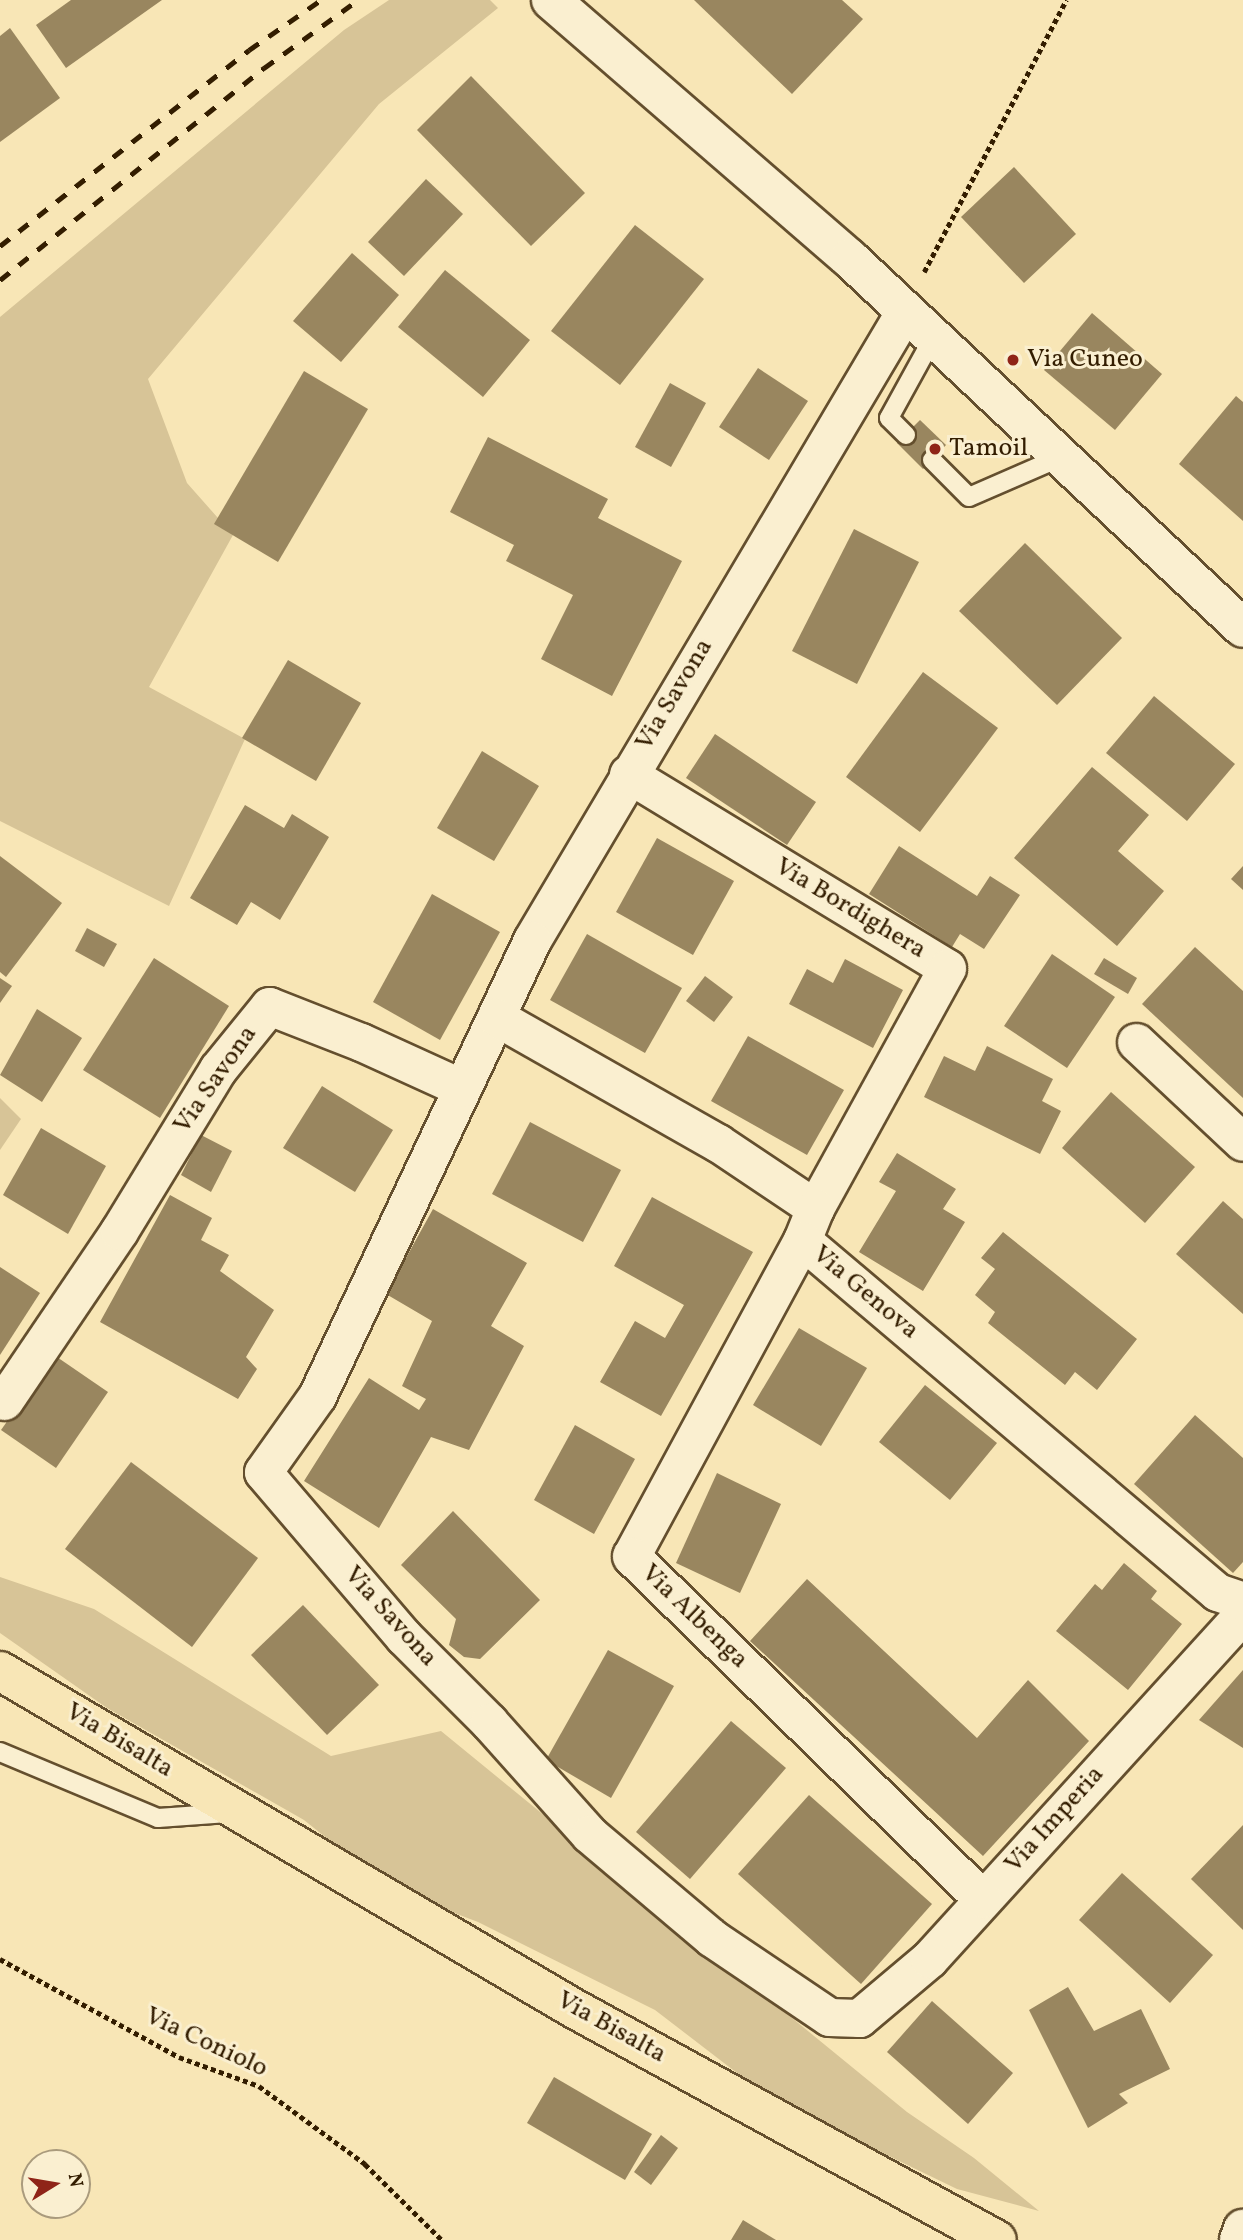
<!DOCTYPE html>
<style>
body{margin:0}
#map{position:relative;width:1243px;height:2240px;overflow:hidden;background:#f8e6b6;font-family:Vollkorn,serif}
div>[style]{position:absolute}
.green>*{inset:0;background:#d7c497}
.building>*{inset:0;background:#99865f}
.path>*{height:4.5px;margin-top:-2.25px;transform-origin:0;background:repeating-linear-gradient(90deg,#331d00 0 5px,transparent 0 8.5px)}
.roads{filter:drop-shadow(2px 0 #644f2e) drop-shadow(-2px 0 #644f2e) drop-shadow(0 2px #644f2e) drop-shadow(0 -2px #644f2e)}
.lane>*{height:18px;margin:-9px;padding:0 9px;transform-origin:9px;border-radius:9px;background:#faefd0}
.street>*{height:37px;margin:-18.5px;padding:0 18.5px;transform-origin:18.5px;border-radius:18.5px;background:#faefd0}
.secondary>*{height:38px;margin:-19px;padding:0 19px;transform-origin:19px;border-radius:19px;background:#faefd0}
.primary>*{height:38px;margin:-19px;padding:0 19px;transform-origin:19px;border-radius:19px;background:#f8e6b6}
.rail>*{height:5px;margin-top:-2.5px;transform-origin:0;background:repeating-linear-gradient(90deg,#331d00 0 12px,transparent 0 24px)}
.dots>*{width:19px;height:19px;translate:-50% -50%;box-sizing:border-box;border:4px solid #faefd0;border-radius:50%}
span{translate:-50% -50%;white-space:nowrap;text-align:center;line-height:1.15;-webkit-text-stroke:6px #faefd0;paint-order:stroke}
.poi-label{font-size:26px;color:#331d00}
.left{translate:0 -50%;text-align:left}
.street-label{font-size:26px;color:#331d00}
.north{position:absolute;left:21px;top:2149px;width:70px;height:70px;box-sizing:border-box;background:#faefd0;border:2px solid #aa9b7d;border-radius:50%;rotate:79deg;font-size:19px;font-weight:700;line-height:28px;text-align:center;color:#331d00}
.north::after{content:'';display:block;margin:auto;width:24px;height:32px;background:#8f2418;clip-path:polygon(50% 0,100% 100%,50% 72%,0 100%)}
</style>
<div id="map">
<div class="green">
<div style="clip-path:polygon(389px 0,490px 0,498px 8px,379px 104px,148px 379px,187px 483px,233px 535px,149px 687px,245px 739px,169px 906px,0 821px,0 317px,344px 30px)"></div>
<div style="clip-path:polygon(0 1098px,21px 1119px,0 1150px)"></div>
<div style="clip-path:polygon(0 1577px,94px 1609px,331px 1756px,441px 1731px,907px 2112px,974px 2158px,1039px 2211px,957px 2189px,771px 2099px,655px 2010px,478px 1922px,389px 1888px,304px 1820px,107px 1708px,0 1633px)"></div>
</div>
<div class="building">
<div style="clip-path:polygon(71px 0,162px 0,66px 68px,36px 25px)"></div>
<div style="clip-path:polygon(694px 0,842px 0,863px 19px,792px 94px)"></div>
<div style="clip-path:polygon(10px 28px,60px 98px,0 142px,0 36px)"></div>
<div style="clip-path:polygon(471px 76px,585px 193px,531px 246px,417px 130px)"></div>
<div style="clip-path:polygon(1014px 167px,1076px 234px,1024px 283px,961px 217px)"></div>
<div style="clip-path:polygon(426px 179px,463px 214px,404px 276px,368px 242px)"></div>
<div style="clip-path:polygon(635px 225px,704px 279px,620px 385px,551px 331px)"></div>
<div style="clip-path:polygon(352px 253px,399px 295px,341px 362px,293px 321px)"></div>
<div style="clip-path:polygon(445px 270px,530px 340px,483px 397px,398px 327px)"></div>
<div style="clip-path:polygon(1092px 313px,1162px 374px,1115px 430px,1044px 370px)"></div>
<div style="clip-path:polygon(758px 368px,808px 401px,769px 460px,719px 427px)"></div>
<div style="clip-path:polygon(304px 371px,368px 409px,278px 562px,214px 524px)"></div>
<div style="clip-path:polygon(670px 383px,706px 403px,671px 467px,635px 447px)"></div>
<div style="clip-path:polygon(1236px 396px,1243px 402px,1243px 521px,1179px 464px)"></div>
<div style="clip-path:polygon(920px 420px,946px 445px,923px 469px,897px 443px)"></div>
<div style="clip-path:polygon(488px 437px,608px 499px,598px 518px,682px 561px,612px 696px,541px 659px,573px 595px,506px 561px,514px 545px,450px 512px)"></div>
<div style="clip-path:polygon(854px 529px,919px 562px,857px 684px,792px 651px)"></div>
<div style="clip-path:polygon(1025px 543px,1122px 638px,1057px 705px,959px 611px)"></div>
<div style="clip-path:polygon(288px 660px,361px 703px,316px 781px,242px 738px)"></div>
<div style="clip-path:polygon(923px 672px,998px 728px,920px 832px,846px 777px)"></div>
<div style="clip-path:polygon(1154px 696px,1235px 764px,1187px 821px,1106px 753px)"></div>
<div style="clip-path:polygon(715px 734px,816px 802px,787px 845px,686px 778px)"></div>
<div style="clip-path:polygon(482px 751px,539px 786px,494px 861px,437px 828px)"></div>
<div style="clip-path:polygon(1092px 767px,1149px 815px,1118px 851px,1164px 891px,1117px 946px,1014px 858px)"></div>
<div style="clip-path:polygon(245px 805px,284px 828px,292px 814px,329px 837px,280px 920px,251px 902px,237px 925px,190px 898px)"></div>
<div style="clip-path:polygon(657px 838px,734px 881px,693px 955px,616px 912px)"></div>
<div style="clip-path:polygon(899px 846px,977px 896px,990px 876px,1020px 895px,984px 949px,960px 934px,952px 947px,869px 894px)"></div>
<div style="clip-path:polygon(0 856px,62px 903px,6px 977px,0 972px)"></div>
<div style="clip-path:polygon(1243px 866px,1243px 890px,1231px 879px)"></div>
<div style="clip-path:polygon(432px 894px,500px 932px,440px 1040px,373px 1002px)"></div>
<div style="clip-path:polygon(87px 928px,117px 944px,104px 967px,75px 951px)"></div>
<div style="clip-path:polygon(587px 934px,682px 988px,645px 1053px,550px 1000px)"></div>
<div style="clip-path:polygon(1195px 947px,1243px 991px,1243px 1098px,1142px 1004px)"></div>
<div style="clip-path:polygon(1052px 954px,1115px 997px,1067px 1068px,1004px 1026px)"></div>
<div style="clip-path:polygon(154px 958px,229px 1006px,160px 1118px,83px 1070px)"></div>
<div style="clip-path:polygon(1104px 958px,1137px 978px,1128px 994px,1094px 974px)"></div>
<div style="clip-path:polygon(845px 959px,903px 990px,873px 1048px,789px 1004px,807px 969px,833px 983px)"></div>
<div style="clip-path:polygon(705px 976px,733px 997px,714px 1022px,686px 1001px)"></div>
<div style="clip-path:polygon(0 978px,12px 986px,0 1003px)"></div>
<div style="clip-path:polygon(37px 1009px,82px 1038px,42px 1102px,0 1075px)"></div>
<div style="clip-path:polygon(748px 1036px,844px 1090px,807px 1155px,711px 1101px)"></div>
<div style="clip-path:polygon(987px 1046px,1053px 1079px,1042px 1101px,1061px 1111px,1040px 1154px,924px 1097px,944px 1056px,975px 1071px)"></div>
<div style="clip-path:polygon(322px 1086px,393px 1130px,355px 1192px,283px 1148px)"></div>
<div style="clip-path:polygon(1111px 1092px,1195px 1167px,1145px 1223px,1062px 1148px)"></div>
<div style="clip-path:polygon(530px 1122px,621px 1170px,583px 1242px,492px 1194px)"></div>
<div style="clip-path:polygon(41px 1128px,106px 1166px,68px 1234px,3px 1195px)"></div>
<div style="clip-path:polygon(201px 1135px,232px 1151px,211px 1192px,181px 1175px)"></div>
<div style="clip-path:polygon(897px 1153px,956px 1189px,943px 1209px,965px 1222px,923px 1291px,859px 1252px,896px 1191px,879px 1182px)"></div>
<div style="clip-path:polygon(170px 1195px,212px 1218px,201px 1240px,229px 1255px,220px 1271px,274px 1310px,246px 1357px,257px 1369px,238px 1399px,100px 1322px)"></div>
<div style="clip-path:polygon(652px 1197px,753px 1252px,661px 1416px,600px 1382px,635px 1321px,665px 1338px,684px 1305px,614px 1266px)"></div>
<div style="clip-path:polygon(1223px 1201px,1243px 1219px,1243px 1314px,1176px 1254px)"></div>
<div style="clip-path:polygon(433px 1209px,527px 1263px,491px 1326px,524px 1346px,469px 1450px,431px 1437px,379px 1528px,304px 1481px,369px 1378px,419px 1410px,426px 1399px,402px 1386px,432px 1321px,386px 1294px)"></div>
<div style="clip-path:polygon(1003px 1232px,1137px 1339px,1097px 1390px,1075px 1372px,1065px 1385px,988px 1323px,995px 1312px,975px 1295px,995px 1269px,981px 1258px)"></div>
<div style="clip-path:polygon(0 1267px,40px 1293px,0 1355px)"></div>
<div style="clip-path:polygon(799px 1328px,867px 1368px,821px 1446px,753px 1405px)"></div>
<div style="clip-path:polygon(54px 1355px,108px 1392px,56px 1468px,1px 1430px)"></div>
<div style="clip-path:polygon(925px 1385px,997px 1443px,950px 1500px,879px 1442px)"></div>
<div style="clip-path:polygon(1195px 1415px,1243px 1458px,1243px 1562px,1233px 1573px,1134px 1484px)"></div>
<div style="clip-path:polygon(575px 1425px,635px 1459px,594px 1534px,534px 1500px)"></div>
<div style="clip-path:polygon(131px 1462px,258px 1558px,192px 1647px,65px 1549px)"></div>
<div style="clip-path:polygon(717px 1473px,781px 1504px,740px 1593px,676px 1563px)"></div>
<div style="clip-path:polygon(453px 1511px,540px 1600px,480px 1659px,464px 1657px,449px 1645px,456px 1619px,401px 1565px)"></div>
<div style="clip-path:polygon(1124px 1563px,1157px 1591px,1151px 1599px,1182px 1624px,1128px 1690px,1056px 1631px,1095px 1584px,1102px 1590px)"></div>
<div style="clip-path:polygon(807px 1579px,977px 1738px,1028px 1680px,1089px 1741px,983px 1856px,750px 1641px)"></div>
<div style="clip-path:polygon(303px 1605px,379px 1685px,327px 1735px,251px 1655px)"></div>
<div style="clip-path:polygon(608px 1650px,674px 1686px,611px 1798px,546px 1760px)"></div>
<div style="clip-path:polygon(1243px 1670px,1243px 1748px,1199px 1720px)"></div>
<div style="clip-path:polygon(731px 1721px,786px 1768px,690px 1879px,636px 1832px)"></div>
<div style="clip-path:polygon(809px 1795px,932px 1904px,861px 1984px,738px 1874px)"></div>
<div style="clip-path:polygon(1243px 1825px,1243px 1930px,1191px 1879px)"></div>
<div style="clip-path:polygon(1122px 1873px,1213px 1955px,1170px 2003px,1079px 1920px)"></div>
<div style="clip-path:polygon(1068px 1987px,1094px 2031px,1141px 2009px,1170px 2069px,1119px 2094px,1128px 2103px,1088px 2128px,1029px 2010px)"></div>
<div style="clip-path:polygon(932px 2001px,1013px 2073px,968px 2124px,887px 2052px)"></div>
<div style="clip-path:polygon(554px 2077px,652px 2134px,625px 2180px,527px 2123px)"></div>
<div style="clip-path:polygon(661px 2135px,678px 2148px,651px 2185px,634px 2172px)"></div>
<div style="clip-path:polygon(743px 2220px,776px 2240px,731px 2240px)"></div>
</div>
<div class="path">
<div style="left:924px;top:272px;width:307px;rotate:-62.4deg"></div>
<div style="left:0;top:1959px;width:204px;rotate:28.7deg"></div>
<div style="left:179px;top:2057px;width:85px;rotate:19.9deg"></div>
<div style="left:259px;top:2086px;width:132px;rotate:36.3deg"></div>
<div style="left:365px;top:2164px;width:108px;rotate:44.6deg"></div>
</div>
<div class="roads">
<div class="lane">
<div style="left:906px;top:435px;width:24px;rotate:-135deg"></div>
<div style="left:889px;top:418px;width:91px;rotate:-61.2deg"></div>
<div style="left:932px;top:460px;width:52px;rotate:45deg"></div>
<div style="left:969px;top:497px;width:100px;rotate:-23.5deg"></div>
<div style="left:0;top:1752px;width:171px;rotate:22.7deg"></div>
<div style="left:158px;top:1818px;width:70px;rotate:-4.1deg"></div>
</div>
<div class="street">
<div style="left:905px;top:311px;width:731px;rotate:120.67deg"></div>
<div style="left:532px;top:940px;width:504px;rotate:115.24deg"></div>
<div style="left:317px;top:1396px;width:93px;rotate:125.4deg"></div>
<div style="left:263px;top:1472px;width:217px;rotate:49.5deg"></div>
<div style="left:404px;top:1637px;width:120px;rotate:45deg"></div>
<div style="left:489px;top:1722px;width:150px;rotate:48.2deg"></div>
<div style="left:589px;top:1834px;width:161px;rotate:40.2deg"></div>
<div style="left:712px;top:1938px;width:141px;rotate:34deg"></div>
<div style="left:829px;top:2017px;width:30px;rotate:2deg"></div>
<div style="left:859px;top:2018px;width:92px;rotate:-40.1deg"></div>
<div style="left:929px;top:1959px;width:466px;rotate:-47.7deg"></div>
<div style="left:628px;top:774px;width:373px;rotate:31.3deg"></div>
<div style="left:947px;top:968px;width:274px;rotate:118.8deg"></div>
<div style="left:496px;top:1017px;width:255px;rotate:29.6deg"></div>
<div style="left:718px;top:1143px;width:117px;rotate:33.8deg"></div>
<div style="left:815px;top:1208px;width:35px;rotate:112deg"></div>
<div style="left:802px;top:1240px;width:544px;rotate:40.3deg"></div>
<div style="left:1217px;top:1592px;width:28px;rotate:19deg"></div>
<div style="left:1136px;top:1042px;width:146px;rotate:43.1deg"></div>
<div style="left:802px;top:1240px;width:359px;rotate:118.4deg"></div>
<div style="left:631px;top:1556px;width:491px;rotate:44.3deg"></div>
<div style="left:4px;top:1401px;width:205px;rotate:-55.9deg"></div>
<div style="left:119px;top:1231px;width:190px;rotate:-58.6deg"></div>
<div style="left:218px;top:1069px;width:81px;rotate:-51deg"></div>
<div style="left:269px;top:1006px;width:99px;rotate:21.4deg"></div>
<div style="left:361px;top:1042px;width:111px;rotate:24.5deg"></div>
</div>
<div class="secondary">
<div style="left:551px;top:0;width:394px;rotate:40.9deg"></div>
<div style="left:849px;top:258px;width:540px;rotate:43.2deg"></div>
<div style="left:1239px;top:2240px;width:12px;rotate:-70deg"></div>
</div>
<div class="primary">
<div style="left:0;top:1671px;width:665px;rotate:30.46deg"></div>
<div style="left:573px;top:2008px;width:483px;rotate:28.7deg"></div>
</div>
</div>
<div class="rail">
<div style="left:0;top:246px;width:317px;rotate:-38.2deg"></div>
<div style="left:249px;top:50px;width:88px;rotate:-34.8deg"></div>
<div style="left:0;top:280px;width:339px;rotate:-38.8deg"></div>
<div style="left:264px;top:68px;width:116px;rotate:-35.9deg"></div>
</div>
<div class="dots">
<div style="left:1013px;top:360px;background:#8f2418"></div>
<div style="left:935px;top:449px;background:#8f2418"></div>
</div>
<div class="poi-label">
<span class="left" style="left:1027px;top:360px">Via Cuneo</span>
<span class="left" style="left:949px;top:449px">Tamoil</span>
</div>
<div class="street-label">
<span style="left:675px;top:695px;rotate:-59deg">Via Savona</span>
<span style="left:850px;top:909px;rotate:31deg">Via Bordighera</span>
<span style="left:216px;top:1080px;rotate:-55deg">Via Savona</span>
<span style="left:865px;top:1293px;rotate:40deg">Via Genova</span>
<span style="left:390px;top:1617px;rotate:48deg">Via Savona</span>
<span style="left:694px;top:1617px;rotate:44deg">Via Albenga</span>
<span style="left:119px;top:1741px;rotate:31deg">Via Bisalta</span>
<span style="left:1055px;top:1820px;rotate:-48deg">Via Imperia</span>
<span style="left:611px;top:2028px;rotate:29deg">Via Bisalta</span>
<span style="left:206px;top:2043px;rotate:25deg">Via Coniolo</span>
</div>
<div class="north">N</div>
</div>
